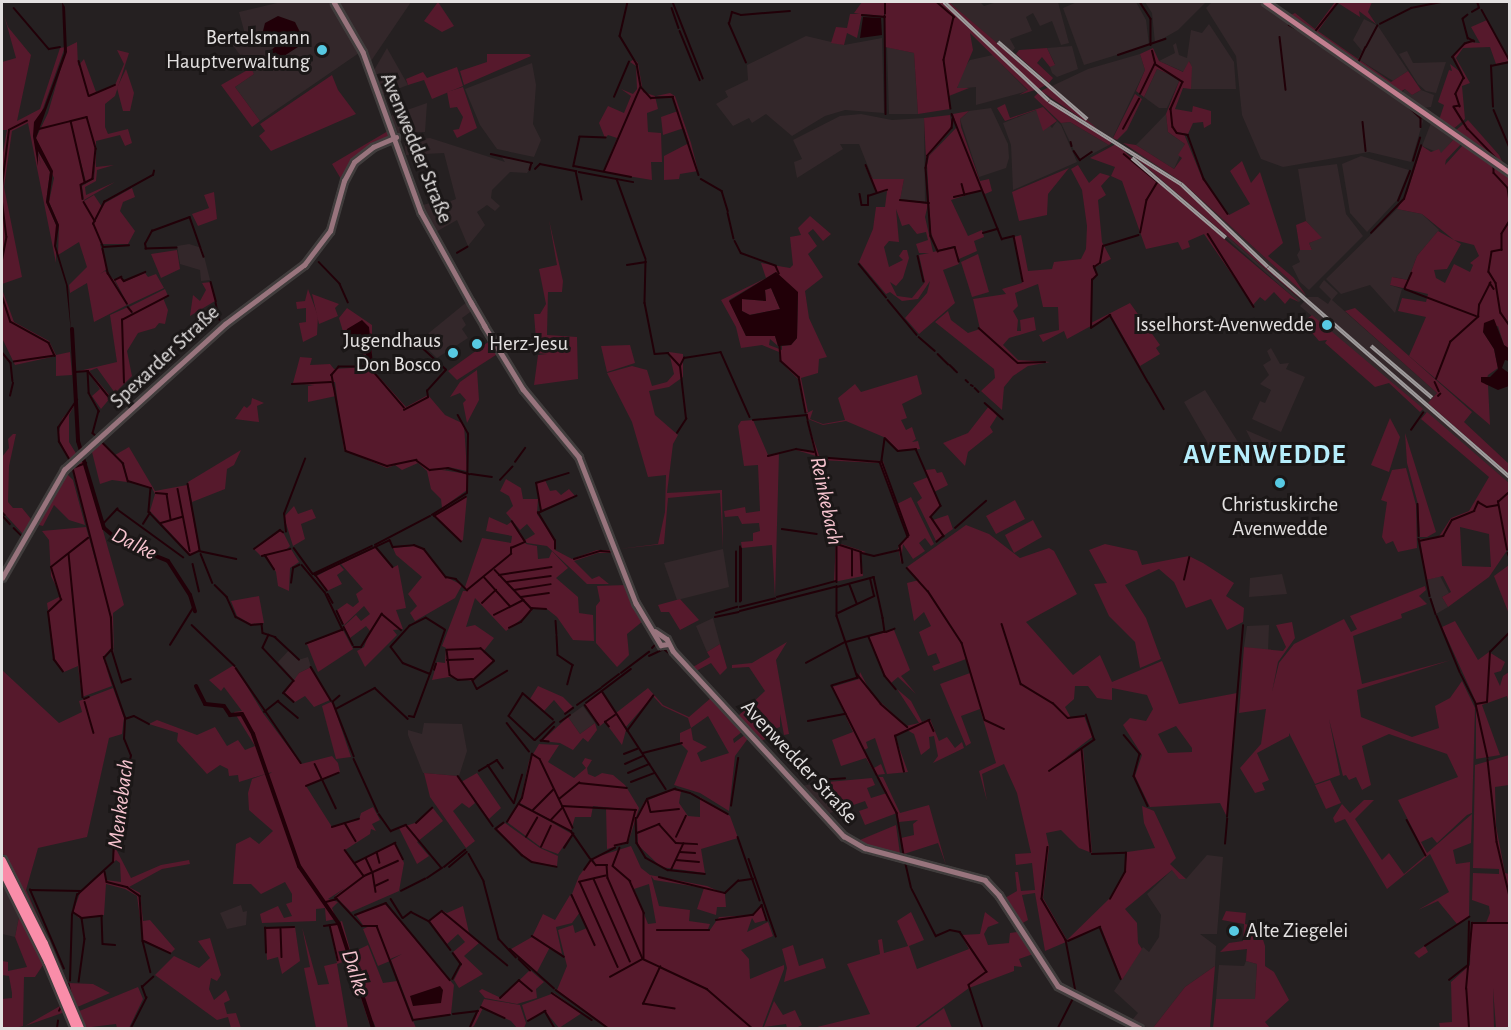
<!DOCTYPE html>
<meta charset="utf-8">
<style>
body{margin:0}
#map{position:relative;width:1511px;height:1030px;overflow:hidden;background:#252021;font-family:"Alegreya Sans",sans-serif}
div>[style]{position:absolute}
.built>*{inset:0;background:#33272a}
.green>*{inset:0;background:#56192c}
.water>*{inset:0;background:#210008}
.stream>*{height:1.5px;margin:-0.75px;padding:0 0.75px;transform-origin:0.75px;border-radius:0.75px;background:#210008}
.river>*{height:4px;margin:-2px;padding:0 2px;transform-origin:2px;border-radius:2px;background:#210008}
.roads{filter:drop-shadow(2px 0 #413d3d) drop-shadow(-2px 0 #413d3d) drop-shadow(0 2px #413d3d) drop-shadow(0 -2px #413d3d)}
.secondary>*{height:4.5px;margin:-2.25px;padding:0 2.25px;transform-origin:2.25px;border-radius:2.25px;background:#98747d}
.primary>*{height:5px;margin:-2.5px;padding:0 2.5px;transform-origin:2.5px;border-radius:2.5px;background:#c27f90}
.highway>*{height:7px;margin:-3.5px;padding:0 3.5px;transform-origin:3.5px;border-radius:3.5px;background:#f98da9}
.rail>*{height:4px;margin-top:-2px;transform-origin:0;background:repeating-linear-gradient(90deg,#1b1717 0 4.5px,#9f9b9c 0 9px);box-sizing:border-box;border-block:2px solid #9f9b9c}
.dots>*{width:16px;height:16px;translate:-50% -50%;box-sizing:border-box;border:3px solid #1b1717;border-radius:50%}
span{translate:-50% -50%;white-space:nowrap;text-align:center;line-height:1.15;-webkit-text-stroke:6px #1b1717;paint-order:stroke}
.poi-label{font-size:21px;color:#e3e0e0}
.right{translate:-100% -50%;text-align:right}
.left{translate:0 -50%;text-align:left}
.street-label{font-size:21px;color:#e3e0e0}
.water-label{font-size:22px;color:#f7c4cf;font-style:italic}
.district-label{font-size:27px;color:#b6eefc;font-weight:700;letter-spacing:1.5px}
.frame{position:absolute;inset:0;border:3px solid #e3e0e0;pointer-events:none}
</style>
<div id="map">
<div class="built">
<div style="clip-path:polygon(281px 2px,329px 2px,359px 53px,260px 121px,235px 87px,254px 74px,229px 40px,246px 38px,239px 12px)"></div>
<div style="clip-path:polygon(337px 2px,411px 2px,371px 61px)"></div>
<div style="clip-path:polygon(943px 2px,961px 15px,1045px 95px,1093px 127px,949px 2px,980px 2px,984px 6px,997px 2px,1058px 2px,1069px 43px,1061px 45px,1052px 21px,1040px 26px,1033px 13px,1026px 17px,1032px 31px,1010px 39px,1015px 48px,1012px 52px,1052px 86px,1088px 69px,1140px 54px,1145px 70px,1113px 137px,1116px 141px,1084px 125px,1043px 97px)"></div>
<div style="clip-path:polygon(1077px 2px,1136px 2px,1146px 20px,1149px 45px,1084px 65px,1063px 8px)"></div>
<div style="clip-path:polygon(1145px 2px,1206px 2px,1178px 30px,1155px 43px,1152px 13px)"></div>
<div style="clip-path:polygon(1212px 2px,1261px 2px,1418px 113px,1423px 121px,1411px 162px,1369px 152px,1283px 167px,1261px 159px,1242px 115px,1236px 56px,1206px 8px)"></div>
<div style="clip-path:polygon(1364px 19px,1378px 26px,1408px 71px,1393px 81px,1358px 59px,1362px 51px,1353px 40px)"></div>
<div style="clip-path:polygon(1209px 24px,1234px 62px,1236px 89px,1191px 89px,1190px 61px,1184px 72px,1159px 61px,1175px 53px,1173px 45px,1176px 43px,1179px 55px,1187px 58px,1191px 30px,1202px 33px)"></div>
<div style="clip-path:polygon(806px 36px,844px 45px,882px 38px,884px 113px,845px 110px,825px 116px,792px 136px,766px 114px,752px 123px,749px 118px,733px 126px,716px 104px,728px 97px,725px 91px,748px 80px,747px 65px)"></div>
<div style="clip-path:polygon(1072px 46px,1078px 69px,1057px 77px,1052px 73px,1050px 67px,1055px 64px,1047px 48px)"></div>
<div style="clip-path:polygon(887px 47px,914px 53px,918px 114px,889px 114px)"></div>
<div style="clip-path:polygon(387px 48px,408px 85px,382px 95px,373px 72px)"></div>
<div style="clip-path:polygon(1407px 51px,1413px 63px,1446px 62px,1436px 93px,1426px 91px,1418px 84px,1399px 54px)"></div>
<div style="clip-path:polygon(993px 55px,1028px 91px,976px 105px,976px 87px,957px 89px,960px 73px,970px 60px)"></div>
<div style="clip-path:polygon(532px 63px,536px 85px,533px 124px,541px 140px,534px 157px,497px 149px,480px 125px,465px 89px)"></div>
<div style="clip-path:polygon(1157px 69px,1180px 79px,1167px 108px,1159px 108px,1144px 97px)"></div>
<div style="clip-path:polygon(1405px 89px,1412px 95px,1421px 90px,1434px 95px,1431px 107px,1422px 108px,1401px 94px)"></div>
<div style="clip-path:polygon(427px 103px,425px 132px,398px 133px,390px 116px)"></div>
<div style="clip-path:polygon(991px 108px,1008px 144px,1009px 158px,1006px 168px,979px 177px,960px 119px,969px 111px)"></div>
<div style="clip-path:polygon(1036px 110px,1052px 128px,1057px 121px,1061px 125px,1077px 162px,1013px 190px,1011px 145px,1003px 123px)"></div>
<div style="clip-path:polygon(861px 114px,892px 120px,924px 118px,925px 202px,900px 199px,904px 179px,873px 179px,859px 144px,840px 144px,843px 149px,797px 178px,794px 162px,802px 159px,793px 140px,840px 116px)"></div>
<div style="clip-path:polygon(1166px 114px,1168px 132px,1185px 144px,1174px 169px,1136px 145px)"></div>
<div style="clip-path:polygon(1070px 122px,1109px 145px,1079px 161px,1061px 123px)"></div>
<div style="clip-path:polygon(1431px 123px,1455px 138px,1441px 154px,1422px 146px)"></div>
<div style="clip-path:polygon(430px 138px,505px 162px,501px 156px,533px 164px,527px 173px,510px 172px,492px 190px,491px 198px,500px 206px,495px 211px,487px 205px,477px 212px,485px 225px,468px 246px,457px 220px,434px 233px,420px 206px,433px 202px,435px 207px,456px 199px,444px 153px,406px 155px,404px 141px)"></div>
<div style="clip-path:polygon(1118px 143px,1154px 161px,1182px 182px,1306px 295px,1302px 299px,1267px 268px,1180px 184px,1125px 148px,1301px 300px,1299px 302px)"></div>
<div style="clip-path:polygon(1361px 156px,1409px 170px,1397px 200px,1367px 232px,1350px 213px,1342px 164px)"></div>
<div style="clip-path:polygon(1337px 164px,1346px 214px,1363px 236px,1309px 290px,1300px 282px,1292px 266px,1300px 262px,1297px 255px,1300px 250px,1312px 250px,1309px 243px,1321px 238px,1306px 221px,1298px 169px)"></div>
<div style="clip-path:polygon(1397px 209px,1422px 214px,1439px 230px,1417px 256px,1408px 280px,1393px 277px,1390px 285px,1402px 289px,1395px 313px,1370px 285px,1341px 294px,1326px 279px)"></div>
<div style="clip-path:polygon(189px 244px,202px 248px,210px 280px,201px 281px,200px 270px,180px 264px,177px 246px)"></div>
<div style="clip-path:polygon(1324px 280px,1338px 293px,1332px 300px,1437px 393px,1429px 403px,1509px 474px,1509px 483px,1300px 306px,1308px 297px,1318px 297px,1328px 304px,1331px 299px,1319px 287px)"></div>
<div style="clip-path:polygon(468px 301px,473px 310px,462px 318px,466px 325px,462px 329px,468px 338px,437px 358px,419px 341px)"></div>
<div style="clip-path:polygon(1271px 348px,1280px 364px,1289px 363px,1286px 369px,1305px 377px,1281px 432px,1252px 419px,1260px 401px,1265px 403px,1271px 390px,1260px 384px,1269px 375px,1263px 365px,1271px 360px,1267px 351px)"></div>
<div style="clip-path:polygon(1205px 390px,1238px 442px,1222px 451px,1217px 443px,1210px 447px,1184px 402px)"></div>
<div style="clip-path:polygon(1246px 430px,1276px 443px,1265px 465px,1259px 456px)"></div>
<div style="clip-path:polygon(723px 549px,729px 587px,677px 600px,664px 563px)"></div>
<div style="clip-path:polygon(1282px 574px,1287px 594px,1249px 597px,1250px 578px)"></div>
<div style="clip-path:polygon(1440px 576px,1449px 593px,1442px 597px,1448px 607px,1436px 614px,1426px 580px)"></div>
<div style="clip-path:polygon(713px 618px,720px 644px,707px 652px,696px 626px)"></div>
<div style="clip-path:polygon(1269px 625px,1268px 651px,1244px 647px,1247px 626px)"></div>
<div style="clip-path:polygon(289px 650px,298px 660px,308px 657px,311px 667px,299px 673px,295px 681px,278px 662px)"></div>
<div style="clip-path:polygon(583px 706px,595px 723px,580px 734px,568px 717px)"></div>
<div style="clip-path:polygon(424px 723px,462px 724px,467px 751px,459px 776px,423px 773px,408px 735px,408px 730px,422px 734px)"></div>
<div style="clip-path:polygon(828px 782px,834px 800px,839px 799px,842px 809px,827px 814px,800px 786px)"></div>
<div style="clip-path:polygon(1207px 855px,1223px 857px,1217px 934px,1200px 934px,1216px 946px,1215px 966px,1185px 987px,1153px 1028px,1148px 1028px,1132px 1020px,1138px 1013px,1114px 991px,1143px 947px,1149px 952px,1159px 937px,1161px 915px,1147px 894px,1173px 869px,1186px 879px)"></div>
<div style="clip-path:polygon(2px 884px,19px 917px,15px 937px,2px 934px)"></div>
<div style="clip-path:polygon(241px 905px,243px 912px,247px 911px,246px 925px,227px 929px,220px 913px)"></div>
<div style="clip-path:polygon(1246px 961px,1257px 964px,1255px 999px,1216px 999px,1219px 965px,1244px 966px)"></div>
</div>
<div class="green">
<div style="clip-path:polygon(438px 2px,454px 26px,442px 32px,424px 21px)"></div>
<div style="clip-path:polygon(862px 2px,884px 2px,884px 16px,862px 14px,857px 38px,847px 33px,844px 45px,831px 43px,836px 27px,847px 28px,850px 14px,860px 14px,854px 13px)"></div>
<div style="clip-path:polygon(885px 2px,943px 2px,1035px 90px,1019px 95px,1028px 90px,970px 33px,973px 50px,957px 88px,969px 88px,949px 96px,944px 60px,953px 19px,943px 60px,950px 109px,918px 114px,914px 53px,885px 47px)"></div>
<div style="clip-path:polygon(947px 2px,949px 2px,1046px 85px,1038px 89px)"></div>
<div style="clip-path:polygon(1335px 2px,1372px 2px,1368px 12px,1376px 24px,1359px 11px,1360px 17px,1338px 3px,1318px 31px,1391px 82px,1408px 71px,1421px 90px,1412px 95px,1405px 89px,1400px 92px,1289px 16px,1295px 13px,1315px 29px)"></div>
<div style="clip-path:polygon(4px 15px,8px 27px,31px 55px,17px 121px,40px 109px,60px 48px,65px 47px,33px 136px,41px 165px,38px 151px,50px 172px,46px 202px,56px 225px,56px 263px,28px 123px,12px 131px,4px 187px,22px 277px,2px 284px,2px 158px,7px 130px,2px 130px,2px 62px,16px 58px)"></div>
<div style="clip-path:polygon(1487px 20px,1509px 61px,1496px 64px,1490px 47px,1463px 48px,1456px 58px,1470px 83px,1462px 86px,1465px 119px,1452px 130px,1439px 120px,1444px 105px,1438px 102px,1449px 70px,1452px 71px,1450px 64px,1463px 74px,1454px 56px,1466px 42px,1480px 43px,1471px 27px)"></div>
<div style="clip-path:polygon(77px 42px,78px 66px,84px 59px,96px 92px,115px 85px,124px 64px,117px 50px,129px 53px,115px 96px,105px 104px,105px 127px,108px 134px,128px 129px,132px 143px,125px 146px,120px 135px,96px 141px,96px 167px,114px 165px,97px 170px,96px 181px,85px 187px,86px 195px,115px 182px,84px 200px,82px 186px,94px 179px,96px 155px,93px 179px,86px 182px,70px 121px,85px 183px,80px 186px,84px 201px,94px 195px,102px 207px,94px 223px,105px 203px,132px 188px,135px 197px,123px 202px,120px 211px,135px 231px,128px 244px,100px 244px,107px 269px,100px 274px,105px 271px,114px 280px,127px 305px,94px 322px,87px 283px,70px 293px,69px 285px,87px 267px,79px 242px,58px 255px,59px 225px,49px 202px,54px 178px,36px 138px,48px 113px,67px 47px)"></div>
<div style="clip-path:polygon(1047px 48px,1055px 65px,1050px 67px,1042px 57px,1037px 63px,1053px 78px,1049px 83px,1016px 54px,1019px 50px)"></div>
<div style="clip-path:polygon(1153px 48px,1159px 61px,1183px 72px,1189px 61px,1192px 67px,1191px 89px,1183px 88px,1175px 109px,1192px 112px,1193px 106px,1211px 111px,1211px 124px,1204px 128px,1203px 122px,1193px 123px,1188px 134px,1176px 132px,1184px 134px,1202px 178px,1229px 215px,1250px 204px,1230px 171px,1242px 161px,1251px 183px,1260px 172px,1283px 243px,1268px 256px,1294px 278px,1306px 295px,1182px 182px,1123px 143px,1136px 145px,1174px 169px,1182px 158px,1178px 155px,1185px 144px,1168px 132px,1166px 114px,1180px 79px,1157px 69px,1144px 97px,1136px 91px,1145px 70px,1140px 54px)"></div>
<div style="clip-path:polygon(487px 54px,529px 54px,531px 56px,464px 85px,460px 71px,487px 62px)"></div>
<div style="clip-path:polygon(634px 59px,638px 63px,643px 92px,655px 96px,658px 109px,647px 113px,648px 132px,661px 133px,662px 162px,651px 162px,652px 180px,603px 172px,617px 138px,608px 135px,605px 138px,599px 123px,608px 106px,624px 113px,631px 96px,621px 89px,633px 94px,637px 89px,636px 66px,630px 62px)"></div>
<div style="clip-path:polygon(457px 67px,463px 86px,432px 99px,424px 80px,408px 85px,406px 79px,423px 72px,427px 78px)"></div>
<div style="clip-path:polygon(251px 68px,254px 74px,235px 87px,260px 121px,252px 127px,221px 85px)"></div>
<div style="clip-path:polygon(126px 69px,134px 93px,130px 111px,123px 111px,117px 88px)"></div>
<div style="clip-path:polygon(332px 75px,338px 90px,356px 114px,271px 151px,259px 136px,265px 131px,260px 124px)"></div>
<div style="clip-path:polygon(463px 87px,477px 128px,457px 138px,453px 130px,459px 129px,463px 117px,457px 107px,450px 108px,447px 92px)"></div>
<div style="clip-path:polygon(1049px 87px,1092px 124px,1098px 130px,1041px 91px)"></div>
<div style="clip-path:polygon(670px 93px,675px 96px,691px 143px,698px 171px,680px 174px,679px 179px,664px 180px,664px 156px,689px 143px,684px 128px,663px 135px,661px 117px,678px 111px,671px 96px,656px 96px)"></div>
<div style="clip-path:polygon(1038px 93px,1070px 117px,1113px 142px,1109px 145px,1070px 122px,1061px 123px,1034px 97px)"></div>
<div style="clip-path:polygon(1135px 94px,1142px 99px,1127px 130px,1117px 140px,1113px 138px)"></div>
<div style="clip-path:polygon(1005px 104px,1010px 118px,1043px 107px,1057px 121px,1043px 131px,1036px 110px,1005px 121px,997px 108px)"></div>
<div style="clip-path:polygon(969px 111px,960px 119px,961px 127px,980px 181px,989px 179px,992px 191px,985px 194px,982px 190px,951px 200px,968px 236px,982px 230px,984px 237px,974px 241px,977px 251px,959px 259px,955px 246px,938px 250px,931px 233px,927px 165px,929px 156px,957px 127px,953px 114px)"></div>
<div style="clip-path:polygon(950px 115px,952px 128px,926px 159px,924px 118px)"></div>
<div style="clip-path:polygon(1468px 120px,1499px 155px,1503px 163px,1455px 131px)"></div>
<div style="clip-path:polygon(388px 131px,388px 137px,352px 160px,341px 179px,332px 164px)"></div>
<div style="clip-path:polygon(1455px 138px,1462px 143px,1446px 160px,1445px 165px,1464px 144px,1509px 176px,1509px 349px,1504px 345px,1498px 326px,1483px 332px,1494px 349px,1498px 368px,1488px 375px,1485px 384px,1488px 385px,1490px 425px,1409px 356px,1426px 317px,1398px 311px,1402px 298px,1426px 302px,1428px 294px,1390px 285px,1392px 277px,1408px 280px,1417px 256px,1438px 231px,1461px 244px,1447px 269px,1434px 270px,1436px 278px,1445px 283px,1454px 264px,1470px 272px,1473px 265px,1470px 263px,1479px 256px,1474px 245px,1454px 240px,1422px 214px,1397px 209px,1407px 193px,1422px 146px,1431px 152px,1439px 149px,1441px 153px)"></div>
<div style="clip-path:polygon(1116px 144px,1229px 243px,1299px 302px,1290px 298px,1285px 304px,1274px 292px,1265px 301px,1260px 297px,1253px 305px,1204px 234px,1188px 241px,1190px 247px,1182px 250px,1178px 242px,1146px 249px,1122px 181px,1111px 176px,1115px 167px,1090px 158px)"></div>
<div style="clip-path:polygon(1122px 146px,1180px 184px,1302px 299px,1296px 295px)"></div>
<div style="clip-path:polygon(evenodd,864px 164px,873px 179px,904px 179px,900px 200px,928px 204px,925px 217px,933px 252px,954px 247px,959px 264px,943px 270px,955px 303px,919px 334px,905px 318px,927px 293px,930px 281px,918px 299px,902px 301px,890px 292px,886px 294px,859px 262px,873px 229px,876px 207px,885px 207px,887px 191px,877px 193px,864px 164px,896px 209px,902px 226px,909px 224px,917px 234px,926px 232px,928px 240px,916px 244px,919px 253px,929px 253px,919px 255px,925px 282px,912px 298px,897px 296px,890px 282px,896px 286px,903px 278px,909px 258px,907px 250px,903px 250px,899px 256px,903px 260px,889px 267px,884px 247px,889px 241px,899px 242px,896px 209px)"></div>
<div style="clip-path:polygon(1078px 165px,1089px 183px,1100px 173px,1110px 176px,1101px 186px,1106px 195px,1098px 200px,1102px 242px,1111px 259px,1093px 268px,1097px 275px,1091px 280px,1091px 323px,1130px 303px,1160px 345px,1156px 348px,1160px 354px,1140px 366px,1111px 315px,1067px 339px,1064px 331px,1043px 342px,1039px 335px,1059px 330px,1058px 307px,1043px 307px,1038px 284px,1015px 293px,1018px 306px,1013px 311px,1018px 320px,1017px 331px,1021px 331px,1020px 320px,1034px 317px,1036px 330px,1009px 338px,1003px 345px,1018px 360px,1050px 362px,1028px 366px,1013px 376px,1004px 387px,1002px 410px,981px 391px,995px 378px,994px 369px,935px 322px,948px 311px,951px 320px,968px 333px,980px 329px,973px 299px,1006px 294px,1002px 289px,1022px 283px,1014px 237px,1021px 235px,1028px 271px,1052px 269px,1054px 262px,1081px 259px,1086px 249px,1087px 226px,1082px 190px,1071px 169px)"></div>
<div style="clip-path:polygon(1069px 168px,1048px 194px,1047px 215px,1019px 221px,1012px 192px)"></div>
<div style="clip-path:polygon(214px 192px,217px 219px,198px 226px,192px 214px,209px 208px,204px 195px)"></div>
<div style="clip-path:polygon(evenodd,810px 216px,831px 234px,823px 241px,813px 229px,808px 233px,817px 246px,808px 254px,823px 277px,805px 291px,809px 318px,827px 357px,819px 359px,818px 373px,801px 378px,808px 412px,805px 413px,798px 379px,781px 362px,779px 352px,762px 345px,741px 348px,736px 327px,721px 300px,766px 278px,761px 263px,790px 268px,793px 265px,790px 237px,801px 235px,798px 228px,810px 216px,776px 272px,798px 295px,797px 338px,791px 345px,782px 346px,782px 350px,769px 345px,770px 339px,778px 346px,775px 336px,746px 336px,729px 300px,776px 272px)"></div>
<div style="clip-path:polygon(549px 220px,563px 281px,562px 292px,548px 292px,547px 335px,577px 337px,578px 379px,534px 385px,538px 355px,547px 354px,537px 353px,534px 314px,540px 314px,546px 304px,539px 269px,557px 265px)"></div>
<div style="clip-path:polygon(1306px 221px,1322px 238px,1309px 243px,1312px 250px,1300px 250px,1296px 225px)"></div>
<div style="clip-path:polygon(177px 250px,180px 269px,161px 278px,151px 254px)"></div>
<div style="clip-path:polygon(978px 254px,989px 292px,972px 297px,961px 262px)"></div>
<div style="clip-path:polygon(145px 273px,148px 277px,156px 274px,164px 288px,128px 305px,115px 280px,121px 277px,124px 282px)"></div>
<div style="clip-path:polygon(211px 282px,215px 301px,190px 316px,193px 295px,200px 301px,206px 290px,202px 283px)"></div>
<div style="clip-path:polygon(771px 288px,780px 309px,749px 315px,742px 311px,742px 299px,766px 301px,765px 290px)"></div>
<div style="clip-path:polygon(2px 289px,14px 322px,49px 341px,56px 355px,70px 352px,72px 375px,56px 376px,56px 356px,15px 365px,2px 338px)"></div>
<div style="clip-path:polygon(165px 289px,168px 296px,163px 298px,168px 310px,165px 324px,159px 323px,155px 328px,138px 333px,127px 351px,132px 376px,115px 393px,97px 368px,89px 371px,111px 397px,101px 409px,92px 396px,100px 389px,88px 372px,79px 371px,117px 362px,110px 315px,128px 307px,132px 313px,125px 319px,133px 313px,129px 307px)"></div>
<div style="clip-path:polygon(308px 289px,318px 316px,317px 335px,303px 342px,299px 323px,306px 322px,306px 308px,297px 309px,296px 302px,305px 301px)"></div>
<div style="clip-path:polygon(312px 294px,339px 304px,335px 308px,338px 316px,319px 324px)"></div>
<div style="clip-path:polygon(347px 308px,372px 325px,372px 369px,406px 407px,428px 395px,445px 415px,464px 424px,467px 471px,448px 467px,445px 470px,429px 468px,468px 474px,467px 490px,442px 508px,441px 499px,431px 489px,427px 471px,418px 463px,402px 470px,395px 465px,387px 468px,344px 450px,335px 382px,331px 382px,336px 396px,308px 402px,308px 386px,314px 385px,293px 383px,300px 357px,312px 358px,310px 365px,330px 364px,334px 369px,367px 367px,358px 340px,346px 342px,339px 318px)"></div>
<div style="clip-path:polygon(1355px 308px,1472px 412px,1464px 422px,1509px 464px,1509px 474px,1428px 403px,1437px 393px,1345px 311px)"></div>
<div style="clip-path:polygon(1312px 315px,1420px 406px,1423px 409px,1420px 412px,1389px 383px,1375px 387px,1325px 343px,1327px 340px,1319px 341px,1303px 322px)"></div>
<div style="clip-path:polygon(491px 340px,499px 353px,457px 380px,448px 371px)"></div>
<div style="clip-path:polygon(630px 345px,635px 363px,607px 372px,601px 346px)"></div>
<div style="clip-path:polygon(669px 352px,683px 354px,683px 377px,669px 387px,649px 391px,655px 415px,678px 435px,673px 444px,667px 493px,722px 490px,723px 549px,720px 493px,668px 498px,664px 544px,619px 549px,658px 544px,665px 512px,666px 475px,648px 477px,632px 422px,607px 373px,632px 366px,647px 370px,652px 386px,667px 382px,674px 374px)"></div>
<div style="clip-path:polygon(477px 370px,479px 400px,467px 423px,463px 403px,466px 400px,460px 393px,450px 397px,460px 382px)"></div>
<div style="clip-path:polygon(917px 375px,922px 394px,902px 404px,907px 418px,901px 420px,906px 430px,912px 427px,916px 439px,912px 442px,918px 441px,920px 449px,898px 450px,886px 438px,846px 421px,823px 425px,808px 419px,807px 413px,813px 410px,810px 419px,823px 424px,845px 420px,838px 398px,855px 384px,861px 392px)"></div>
<div style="clip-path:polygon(252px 398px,264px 403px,257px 406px,259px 422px,235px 419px,244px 406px,247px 408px,251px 404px)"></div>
<div style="clip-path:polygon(76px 402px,69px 415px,69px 442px,77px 455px,70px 461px,58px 437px,62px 419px)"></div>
<div style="clip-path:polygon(989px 406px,997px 416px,990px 427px,993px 432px,968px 452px,965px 466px,943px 443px,968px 433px)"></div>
<div style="clip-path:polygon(evenodd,1427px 412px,1509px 483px,1508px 549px,1489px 577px,1448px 607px,1442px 597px,1451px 592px,1443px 576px,1426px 580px,1420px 539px,1438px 538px,1451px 518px,1469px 511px,1489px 477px,1421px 419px,1410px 432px,1427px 412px,1460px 527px,1489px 534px,1491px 567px,1462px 566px,1460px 527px)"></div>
<div style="clip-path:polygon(1390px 418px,1400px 437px,1389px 472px,1371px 465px)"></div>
<div style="clip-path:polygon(753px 420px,768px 455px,779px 453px,775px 597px,772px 545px,742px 548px,741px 542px,753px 541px,753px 533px,760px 531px,759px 523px,742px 524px,738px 516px,725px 517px,724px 511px,745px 507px,746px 513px,760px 511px,758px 465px,744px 466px,738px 426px,741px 421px)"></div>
<div style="clip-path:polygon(807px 421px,820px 458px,883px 461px,897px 504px,911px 497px,934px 544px,931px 546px,925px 538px,919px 543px,925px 551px,913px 559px,903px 544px,901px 563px,899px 551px,876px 556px,897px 550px,907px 536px,879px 463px,819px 460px,839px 535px,835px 536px,816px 456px,796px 450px,814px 451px)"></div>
<div style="clip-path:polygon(1405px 433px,1436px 532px,1427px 537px,1420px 537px,1418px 504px,1407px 463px)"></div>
<div style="clip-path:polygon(13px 434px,16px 434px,9px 466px,8px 502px,13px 508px,22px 508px,31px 519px,23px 534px,2px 511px,2px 457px,9px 448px,8px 439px)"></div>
<div style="clip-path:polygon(100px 441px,123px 465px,127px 482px,112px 480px,100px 484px,91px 448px)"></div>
<div style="clip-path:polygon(129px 447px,155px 491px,187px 485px,199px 550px,191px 555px,150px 511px,155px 494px,152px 488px,128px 481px,124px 463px,107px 449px,115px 455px)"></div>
<div style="clip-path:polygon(241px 450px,234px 465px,227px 469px,225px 489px,192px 502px,188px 482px)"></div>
<div style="clip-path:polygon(82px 456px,124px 605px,113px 613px,114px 658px,112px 625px,111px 648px,103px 657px,105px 664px,104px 658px,111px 651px,105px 658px,114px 685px,106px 667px,112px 686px,82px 697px,78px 666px,64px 672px,55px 659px,47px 603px,61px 596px,51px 576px,49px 540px,42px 531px,86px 527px,112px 620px,72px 469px)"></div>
<div style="clip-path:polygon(1406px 468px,1416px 505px,1417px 548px,1398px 552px,1393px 541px,1386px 544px,1382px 537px,1387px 502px,1381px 500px,1392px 470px)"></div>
<div style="clip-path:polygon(935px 469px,937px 473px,942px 472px,948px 485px,934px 492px,940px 506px,931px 517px,933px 520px,948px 515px,953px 529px,936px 541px,917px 502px,922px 498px,913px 483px,928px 477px,925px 470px)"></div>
<div style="clip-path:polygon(65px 472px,73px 480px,85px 525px,69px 520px,54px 505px,43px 526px,35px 524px)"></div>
<div style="clip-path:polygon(506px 479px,521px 488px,523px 499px,538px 499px,537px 514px,555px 541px,555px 550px,572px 559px,597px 550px,613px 550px,615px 553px,598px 553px,574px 561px,592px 579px,599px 576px,609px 584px,587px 584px,547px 546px,527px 543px,525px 540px,535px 534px,527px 524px,520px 530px,506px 513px,513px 506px,509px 496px,500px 491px)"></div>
<div style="clip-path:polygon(545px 480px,550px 491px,556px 490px,561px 495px,569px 489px,575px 496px,541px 510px,536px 483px)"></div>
<div style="clip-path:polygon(467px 496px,463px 540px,461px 541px,434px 516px)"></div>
<div style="clip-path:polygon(1015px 500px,1025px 519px,996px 534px,986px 516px)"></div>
<div style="clip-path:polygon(294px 506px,298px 514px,312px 509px,316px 518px,301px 524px,305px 539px,293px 546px,284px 517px)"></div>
<div style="clip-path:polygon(489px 517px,507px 525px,511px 522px,526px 544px,537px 546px,538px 559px,549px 558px,552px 551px,568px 568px,556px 578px,578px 597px,579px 613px,593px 615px,594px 641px,573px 640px,557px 617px,547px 609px,531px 608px,495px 570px,532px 611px,506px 631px,475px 598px,466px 627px,475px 625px,494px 638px,483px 652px,493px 661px,473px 681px,449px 677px,432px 680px,437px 662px,445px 663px,446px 648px,442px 646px,463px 591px,467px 591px,465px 587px,482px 538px,511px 543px,512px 536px,486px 531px)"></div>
<div style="clip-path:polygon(1033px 520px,1042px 537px,1014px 553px,1005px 535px)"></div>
<div style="clip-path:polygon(evenodd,966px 525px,989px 534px,1020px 558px,1049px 548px,1054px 551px,1077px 594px,1026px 622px,1073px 675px,1100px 655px,1112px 682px,1162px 661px,1179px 704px,1237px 693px,1227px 817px,1220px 803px,1150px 807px,1135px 776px,1142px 755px,1123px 725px,1130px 718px,1146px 721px,1153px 709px,1147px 695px,1112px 688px,1112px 700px,1097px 698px,1088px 686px,1075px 686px,1074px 699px,1065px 707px,1071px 718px,1084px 716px,1092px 737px,1065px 758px,1083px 748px,1092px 853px,1079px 848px,1061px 830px,1046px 833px,1049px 847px,1043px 898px,1067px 940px,1111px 897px,1125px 872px,1127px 852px,1155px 848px,1144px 823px,1142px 806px,1154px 811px,1176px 858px,1170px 864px,1186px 879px,1179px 879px,1172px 870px,1125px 909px,1137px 923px,1138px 943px,1142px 949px,1122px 980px,1101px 927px,1045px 951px,1035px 893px,1022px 895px,1028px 920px,1021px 924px,1005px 898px,1017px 891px,1015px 872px,1018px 872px,1021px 891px,1035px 890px,1032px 863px,1016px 865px,1015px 854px,1031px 853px,1017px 793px,1004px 764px,982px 774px,987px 801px,979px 771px,996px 763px,980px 709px,961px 716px,971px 743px,966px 746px,940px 684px,970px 673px,966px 659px,934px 671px,932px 666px,940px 663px,936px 653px,928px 656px,919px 632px,931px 626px,924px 612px,914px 621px,907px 583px,919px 580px,907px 567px,966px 525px,1176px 726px,1192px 748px,1192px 752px,1168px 753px,1158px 734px,1176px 726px)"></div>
<div style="clip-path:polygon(282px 530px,290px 546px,286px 550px,291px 549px,299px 562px,290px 568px,289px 591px,278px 586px,276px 572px,266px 555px,261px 556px,254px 549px)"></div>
<div style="clip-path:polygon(836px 538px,838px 543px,866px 552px,861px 554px,863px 576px,834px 582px)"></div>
<div style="clip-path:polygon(1105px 544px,1137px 551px,1142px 565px,1189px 556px,1203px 563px,1234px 583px,1226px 596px,1244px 608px,1243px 622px,1227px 630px,1211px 599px,1186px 608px,1174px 582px,1159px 569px,1125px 585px,1146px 618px,1161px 659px,1140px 668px,1135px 642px,1109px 616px,1094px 584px,1107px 583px,1089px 550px)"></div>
<div style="clip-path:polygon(415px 546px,424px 550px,446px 577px,462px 585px,455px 598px,415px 621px,410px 613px,417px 606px,408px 594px,422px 577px,396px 555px,393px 548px)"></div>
<div style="clip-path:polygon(375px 548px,392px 568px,398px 565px,406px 608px,396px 610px,403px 629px,393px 630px,397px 635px,365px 667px,357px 651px,364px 647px,370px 631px,366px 626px,350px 638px,344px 626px,356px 615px,361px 621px,370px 614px,364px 606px,344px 625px,337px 610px,347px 603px,353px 607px,359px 602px,356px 594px,363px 589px,341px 564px)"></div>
<div style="clip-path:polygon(339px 564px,344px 570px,337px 575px,342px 584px,327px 591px,315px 577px)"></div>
<div style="clip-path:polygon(1509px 565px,1509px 614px,1494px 576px)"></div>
<div style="clip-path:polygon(626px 585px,643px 621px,627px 634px,629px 655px,617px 667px,596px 643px,596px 606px,600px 601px,597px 586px)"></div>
<div style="clip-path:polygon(1425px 586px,1426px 590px,1419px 596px,1427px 604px,1401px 614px,1402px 618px,1353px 636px,1362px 684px,1451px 660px,1357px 690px,1361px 717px,1412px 737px,1439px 728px,1435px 706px,1450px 698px,1462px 681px,1475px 708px,1472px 813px,1467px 815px,1437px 843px,1432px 837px,1421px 842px,1427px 853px,1472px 814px,1471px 843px,1453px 850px,1456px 864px,1470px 862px,1469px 916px,1425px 946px,1428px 952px,1419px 958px,1414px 953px,1457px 924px,1438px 901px,1418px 910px,1449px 892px,1430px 854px,1387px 889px,1345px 819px,1335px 823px,1333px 818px,1342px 804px,1350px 813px,1364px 800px,1374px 800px,1355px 819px,1382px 860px,1389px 853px,1404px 874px,1426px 855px,1398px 800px,1458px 777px,1447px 754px,1389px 734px,1362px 746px,1371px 785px,1362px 790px,1356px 777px,1349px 780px,1346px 775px,1343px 776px,1329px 719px,1340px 775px,1315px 784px,1289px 733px,1289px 736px,1257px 753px,1269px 780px,1262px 783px,1265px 790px,1255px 793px,1240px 768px,1261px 744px,1266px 709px,1239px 713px,1244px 647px,1283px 651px,1286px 647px,1276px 625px,1292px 622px,1295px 638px,1278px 662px,1272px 692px,1279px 663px,1294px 644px,1344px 619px,1351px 632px,1357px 629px,1350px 616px)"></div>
<div style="clip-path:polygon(259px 596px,264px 623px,251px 624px,237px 616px,231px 601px)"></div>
<div style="clip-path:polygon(680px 599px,699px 620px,680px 630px,669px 612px,661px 612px,658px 605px)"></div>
<div style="clip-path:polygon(1455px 621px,1478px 660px,1489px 652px,1505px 662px,1501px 671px,1494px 673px,1500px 686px,1503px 676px,1509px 672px,1509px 702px,1507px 696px,1482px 705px,1500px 755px,1476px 759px,1476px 702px,1442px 627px)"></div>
<div style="clip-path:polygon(343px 630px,353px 649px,318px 672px,307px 644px)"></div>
<div style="clip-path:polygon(894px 630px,910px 670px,901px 676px,916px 694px,898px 677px,891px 683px,886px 678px,869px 637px)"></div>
<div style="clip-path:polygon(787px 642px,776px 660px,789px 734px,784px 735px,780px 714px,780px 727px,767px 732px,769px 738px,760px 741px,738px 716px,765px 691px,749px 667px,732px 668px,732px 665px,752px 663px)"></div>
<div style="clip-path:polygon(720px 644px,727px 668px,720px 675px,711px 663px,696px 671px,693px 667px,710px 657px,707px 652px)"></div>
<div style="clip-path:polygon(234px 665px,263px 713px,301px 764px,332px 756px,338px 763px,340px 772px,322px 779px,315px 764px,321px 780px,306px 786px,332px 827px,359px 820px,361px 813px,373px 807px,380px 820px,372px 824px,376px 831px,371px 829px,370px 834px,345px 850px,355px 864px,395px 843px,404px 863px,399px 891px,351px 912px,335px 896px,345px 888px,328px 899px,338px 902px,332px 908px,336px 919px,326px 921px,325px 908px,316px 909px,316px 921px,262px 923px,260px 914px,278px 906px,284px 918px,292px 916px,286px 904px,292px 902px,292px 894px,285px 882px,261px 894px,251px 884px,233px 884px,236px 844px,250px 837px,259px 844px,273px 831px,249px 810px,248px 793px,252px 779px,266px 774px,270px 783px,268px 775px,272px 772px,239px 782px,238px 775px,229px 776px,228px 769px,220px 765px,207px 774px,177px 741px,178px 733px,149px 724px,157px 720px,197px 735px,215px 727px,227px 746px,238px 740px,245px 750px,255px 746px,234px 712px,242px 711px,224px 687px,221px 691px,209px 680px)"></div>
<div style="clip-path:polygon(311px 667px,330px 700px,314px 707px,305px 696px,295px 702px,285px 693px,299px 673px)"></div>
<div style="clip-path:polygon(2px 670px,59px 723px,82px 712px,79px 701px,113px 688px,124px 718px,122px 734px,109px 738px,87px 837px,38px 848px,26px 890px,68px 983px,93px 984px,110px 993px,75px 1008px,40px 926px,2px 852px)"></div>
<div style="clip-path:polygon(860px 672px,871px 693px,906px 726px,919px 723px,897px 689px,911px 701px,922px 722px,930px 719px,939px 741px,947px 737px,955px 748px,962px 742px,964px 748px,933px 763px,938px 756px,934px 736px,929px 737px,930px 748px,921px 755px,914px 734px,907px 730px,895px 736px,908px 772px,887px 774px,875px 738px,866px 742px,868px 748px,864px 750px,874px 768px,881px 764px,885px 774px,876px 775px,866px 758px,841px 766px,832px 740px,853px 732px,832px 687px,859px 679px)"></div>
<div style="clip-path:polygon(538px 686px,563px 697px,573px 707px,565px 713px,554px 700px,544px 711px,530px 699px)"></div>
<div style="clip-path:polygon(evenodd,648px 688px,663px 705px,689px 717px,712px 697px,743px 731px,733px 739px,734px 743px,746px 734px,749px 737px,735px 756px,729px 811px,700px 793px,674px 785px,688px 751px,680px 743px,680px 733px,691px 728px,688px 718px,662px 706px,653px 696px,625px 728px,616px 713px,648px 688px,708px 716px,729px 753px,701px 762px,697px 753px,707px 747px,693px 740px,691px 728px,708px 716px)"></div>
<div style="clip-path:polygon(602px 691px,626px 730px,622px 745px,605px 722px,600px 726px,585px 704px)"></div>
<div style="clip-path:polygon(331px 702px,333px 704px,351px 757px,336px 759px,322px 706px)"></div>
<div style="clip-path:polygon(568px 717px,580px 734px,595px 723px,597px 730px,588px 742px,583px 738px,573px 750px,560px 743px,542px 741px)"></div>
<div style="clip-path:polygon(539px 744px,559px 745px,548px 762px,574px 778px,586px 768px,582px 763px,585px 758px,592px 760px,587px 768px,588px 774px,595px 777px,602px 773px,613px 775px,625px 785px,639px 808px,628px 843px,607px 849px,606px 808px,635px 810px,593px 806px,591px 817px,575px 817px,571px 831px,520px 803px,529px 761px)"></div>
<div style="clip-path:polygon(1509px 755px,1509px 785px,1495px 787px,1496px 826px,1505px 873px,1509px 874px,1509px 1028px,1496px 1028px,1493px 988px,1494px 1028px,1440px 1028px,1439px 1023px,1452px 1022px,1451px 982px,1470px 965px,1471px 921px,1473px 924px,1486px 923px,1490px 913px,1489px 906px,1472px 900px,1473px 873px,1499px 874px,1499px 869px,1473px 868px,1475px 765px)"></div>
<div style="clip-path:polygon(424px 773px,458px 776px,461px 782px,477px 773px,501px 808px,489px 819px,473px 798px,475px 803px,469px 808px,462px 803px,453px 811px,475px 841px,466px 848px,430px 797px)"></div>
<div style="clip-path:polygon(879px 777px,883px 777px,900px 813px,929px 805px,946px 865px,938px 843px,904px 854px,901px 838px,914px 835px,913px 824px,918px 820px,899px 822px,897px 813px,865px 825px,859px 811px,868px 808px,865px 801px,842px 809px,839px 799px,834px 801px,828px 782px,872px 778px,875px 785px,867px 788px,871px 798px,887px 793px)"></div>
<div style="clip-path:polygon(1330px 780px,1341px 803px,1326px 809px,1315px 785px)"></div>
<div style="clip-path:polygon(672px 790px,681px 791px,679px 803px,688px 816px,700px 817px,700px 797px,730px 816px,738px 838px,701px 849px,705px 873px,661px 867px,638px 845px,637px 818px,644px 802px)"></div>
<div style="clip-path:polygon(519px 804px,572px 834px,558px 854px,542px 848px,507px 822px)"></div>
<div style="clip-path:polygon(432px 807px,443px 821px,417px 842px,429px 856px,417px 864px,399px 828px,418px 822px)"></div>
<div style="clip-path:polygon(505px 823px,540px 848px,558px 856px,557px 866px,532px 862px,522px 854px,497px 829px)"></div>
<div style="clip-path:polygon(896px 825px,900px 854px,859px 842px,860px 840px)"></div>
<div style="clip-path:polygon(evenodd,631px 846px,641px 868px,650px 875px,707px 886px,725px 894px,726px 907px,717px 907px,716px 915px,697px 909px,704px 888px,654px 880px,651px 876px,659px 906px,690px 910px,689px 921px,710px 924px,708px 929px,658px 931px,710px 930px,719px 917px,753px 915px,762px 905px,767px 920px,755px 923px,752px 918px,747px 932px,768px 922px,773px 936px,741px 950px,749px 959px,750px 979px,784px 965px,784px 969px,762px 1028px,609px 1028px,557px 990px,567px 966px,558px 930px,573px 925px,575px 933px,587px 928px,595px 945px,572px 894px,579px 876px,591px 860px,595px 863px,593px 858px,631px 846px,649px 884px,656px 923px,648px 924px,634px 889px,649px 884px)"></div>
<div style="clip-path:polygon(115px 847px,131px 878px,161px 865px,189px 860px,190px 864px,162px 869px,129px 887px,140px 893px,143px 921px,150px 920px,175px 949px,171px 953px,143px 940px,137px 896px,125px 889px,106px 884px,104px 915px,79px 918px,73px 912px,80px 893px,105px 871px,106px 880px,121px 882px,120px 863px,116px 860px,112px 864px)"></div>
<div style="clip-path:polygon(2px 877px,45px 964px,65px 1012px,25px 1026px,60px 1006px,43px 965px,35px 977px,24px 977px,23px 1026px,15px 1028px,2px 1028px,2px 999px,12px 998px,12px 993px,9px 976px,2px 975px,2px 961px,8px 962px,8px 971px,27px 967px,15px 937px,19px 917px)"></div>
<div style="clip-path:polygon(570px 895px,580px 912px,572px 923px,556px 927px,562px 954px,550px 947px,537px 972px,511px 949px,532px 937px,543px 914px,555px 920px)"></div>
<div style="clip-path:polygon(384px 903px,454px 985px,451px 1014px,414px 1020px,391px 960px,402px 954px,390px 959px,376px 925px,390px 961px,378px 966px,363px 929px,372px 925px,363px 925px,356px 915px)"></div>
<div style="clip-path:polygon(463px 906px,469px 933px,462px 928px,479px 943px,464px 956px,483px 974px,459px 988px,454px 980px,462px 964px,453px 952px,465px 942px,458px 934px,447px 944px,430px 921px,442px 912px,453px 921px,441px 910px,447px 913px)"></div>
<div style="clip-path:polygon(1226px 911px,1246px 913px,1245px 924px,1259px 927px,1265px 946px,1265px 966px,1274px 972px,1289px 1000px,1265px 1022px,1270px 1028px,1213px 1028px,1216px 999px,1255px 999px,1257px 964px,1246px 961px,1247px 949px,1220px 952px,1229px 943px,1243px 941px,1244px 924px,1222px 920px)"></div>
<div style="clip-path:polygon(911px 912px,924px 940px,909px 946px,917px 969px,969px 949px,961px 935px,980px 934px,985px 912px,999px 923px,988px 927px,984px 934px,988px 945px,1009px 943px,1010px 933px,1017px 932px,1033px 954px,1019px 959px,1022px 967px,1014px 966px,1014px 971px,969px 988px,914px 1028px,813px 1028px,870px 1014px,847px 964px,880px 954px,878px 940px,882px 939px,884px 953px,908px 946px,897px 921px)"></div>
<div style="clip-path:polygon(342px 921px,351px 953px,368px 945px,383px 983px,397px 981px,416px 1028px,376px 1028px,373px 1021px,369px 1023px,349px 960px,337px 964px,348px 1028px,316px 1028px,304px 968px,310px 967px,302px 927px,318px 985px,329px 984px,324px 966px,337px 963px,330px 926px)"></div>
<div style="clip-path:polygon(295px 927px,300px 961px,282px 974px,278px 957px,267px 960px,265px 928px)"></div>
<div style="clip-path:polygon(210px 938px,221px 975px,217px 981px,211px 978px,209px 989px,214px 1000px,226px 990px,230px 1000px,224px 1003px,227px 1014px,236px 1013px,241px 1028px,231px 1028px,228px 1017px,217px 1020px,155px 975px,174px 956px,199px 968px,210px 958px,198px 941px)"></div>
<div style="clip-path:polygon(793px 945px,799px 966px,823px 958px,826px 968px,784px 982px,787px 968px,782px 949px)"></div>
<div style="clip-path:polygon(1215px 966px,1210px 1028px,1153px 1028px,1185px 987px)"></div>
<div style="clip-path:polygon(530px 970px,544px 982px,536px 989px,537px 998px,517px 1004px,485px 998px,479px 991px,482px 989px,501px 998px)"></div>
<div style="clip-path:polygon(138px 987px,143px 999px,129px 1028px,117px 1028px,116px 1024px,83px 1028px,77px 1012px)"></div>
<div style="clip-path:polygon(554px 993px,582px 1013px,559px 1028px,545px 1011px,527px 1021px,522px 1005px)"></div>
<div style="clip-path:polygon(484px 999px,520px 1005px,526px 1023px,524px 1028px,517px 1028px,511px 1021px,483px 1008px,474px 1026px,471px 1028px)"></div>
<div style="clip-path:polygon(774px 1001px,783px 1015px,795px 1010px,802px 1025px,796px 1028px,787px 1028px,786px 1024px,764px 1027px)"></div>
<div style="clip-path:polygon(944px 1008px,952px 1028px,917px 1028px)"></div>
</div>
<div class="water">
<div style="clip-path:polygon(62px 2px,65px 7px,67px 52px,36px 138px,53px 171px,49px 202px,59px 225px,56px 246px,68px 286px,71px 332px,66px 285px,54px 246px,56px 225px,46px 202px,50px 172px,38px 151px,38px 166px,33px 136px,34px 122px,44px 108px,64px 53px)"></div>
<div style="clip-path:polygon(278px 16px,295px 22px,300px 32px,298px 47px,284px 56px,269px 52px,276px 46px,274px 41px,268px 40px,264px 46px,261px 39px,265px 23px)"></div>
<div style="clip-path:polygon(863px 17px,881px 18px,882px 35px,860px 38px)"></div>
<div style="clip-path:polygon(evenodd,776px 272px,798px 292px,797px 338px,791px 345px,778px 346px,775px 336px,746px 336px,729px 301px,776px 272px,771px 288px,780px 309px,750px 315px,742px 311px,742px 299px,766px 301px,765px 290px,771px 288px)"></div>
<div style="clip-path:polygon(1494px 319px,1504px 345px,1510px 349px,1509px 361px,1505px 360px,1502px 368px,1509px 373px,1509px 386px,1498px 390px,1481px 382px,1481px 377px,1490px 377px,1498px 369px,1494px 349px,1483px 332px,1484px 323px)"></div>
<div style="clip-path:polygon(362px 320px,369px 327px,373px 364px,370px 368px,361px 338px,349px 341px,345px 335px,347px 329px)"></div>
<div style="clip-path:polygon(440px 986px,443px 990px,441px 1003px,413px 1006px,410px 996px)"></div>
</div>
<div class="stream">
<div style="left:628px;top:2px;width:35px;rotate:103deg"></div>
<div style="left:620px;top:36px;width:33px;rotate:59deg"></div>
<div style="left:637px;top:64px;width:23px;rotate:80deg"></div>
<div style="left:641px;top:87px;width:15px;rotate:48deg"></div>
<div style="left:651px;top:98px;width:22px;rotate:-3deg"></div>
<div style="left:673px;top:97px;width:82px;rotate:71.6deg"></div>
<div style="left:673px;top:2px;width:82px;rotate:68.5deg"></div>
<div style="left:937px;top:2px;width:23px;rotate:41deg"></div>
<div style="left:954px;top:17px;width:44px;rotate:103.1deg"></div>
<div style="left:944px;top:60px;width:49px;rotate:81.9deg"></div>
<div style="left:1140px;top:2px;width:20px;rotate:57deg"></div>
<div style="left:1151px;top:19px;width:26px;rotate:90deg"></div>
<div style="left:14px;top:8px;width:54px;rotate:49.5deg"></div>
<div style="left:49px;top:49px;width:11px;rotate:-10deg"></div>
<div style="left:672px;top:8px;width:21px;rotate:71deg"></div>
<div style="left:1482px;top:10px;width:58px;rotate:61.2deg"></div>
<div style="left:1472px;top:12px;width:8px;rotate:-30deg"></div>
<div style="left:1479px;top:8px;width:6px;rotate:-108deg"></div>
<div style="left:885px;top:14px;width:12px;rotate:-90deg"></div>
<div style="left:862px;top:15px;width:23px;rotate:5deg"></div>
<div style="left:1468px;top:15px;width:6px;rotate:141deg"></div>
<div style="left:1463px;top:19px;width:20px;rotate:75deg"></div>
<div style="left:1468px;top:38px;width:7px;rotate:27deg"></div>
<div style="left:1474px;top:41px;width:9px;rotate:162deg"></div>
<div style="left:1465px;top:44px;width:18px;rotate:133deg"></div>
<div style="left:1453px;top:57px;width:24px;rotate:62deg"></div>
<div style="left:1464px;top:78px;width:18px;rotate:117deg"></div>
<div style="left:1456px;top:94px;width:13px;rotate:72deg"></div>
<div style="left:1460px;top:106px;width:6px;rotate:171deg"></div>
<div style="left:1454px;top:107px;width:26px;rotate:58deg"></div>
<div style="left:1468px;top:129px;width:43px;rotate:45.9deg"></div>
<div style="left:885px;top:16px;width:98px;rotate:89.4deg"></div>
<div style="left:1380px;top:24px;width:35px;rotate:-27deg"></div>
<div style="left:1411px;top:8px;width:33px;rotate:-11deg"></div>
<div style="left:1289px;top:25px;width:26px;rotate:28deg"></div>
<div style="left:680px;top:31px;width:53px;rotate:67.8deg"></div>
<div style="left:1314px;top:33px;width:39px;rotate:-52deg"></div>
<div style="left:1280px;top:37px;width:53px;rotate:83.5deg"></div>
<div style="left:1366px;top:47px;width:24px;rotate:-62deg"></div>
<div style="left:1118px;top:55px;width:50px;rotate:-18.8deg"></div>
<div style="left:79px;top:61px;width:36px;rotate:74deg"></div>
<div style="left:89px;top:96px;width:28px;rotate:-23deg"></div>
<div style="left:746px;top:63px;width:43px;rotate:-113.6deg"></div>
<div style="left:729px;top:24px;width:12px;rotate:-76deg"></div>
<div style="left:732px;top:12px;width:9px;rotate:18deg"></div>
<div style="left:741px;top:15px;width:49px;rotate:-4.7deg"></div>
<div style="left:1358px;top:63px;width:17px;rotate:-65deg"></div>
<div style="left:1155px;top:64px;width:33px;rotate:33deg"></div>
<div style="left:1183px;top:82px;width:30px;rotate:114deg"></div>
<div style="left:1171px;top:109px;width:18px;rotate:84deg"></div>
<div style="left:1173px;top:127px;width:7px;rotate:56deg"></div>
<div style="left:1177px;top:133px;width:11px;rotate:10deg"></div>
<div style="left:1188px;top:135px;width:47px;rotate:70deg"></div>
<div style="left:1204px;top:179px;width:42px;rotate:55.6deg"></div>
<div style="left:1140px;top:94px;width:34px;rotate:-64deg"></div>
<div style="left:1155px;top:63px;width:12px;rotate:-104deg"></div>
<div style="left:614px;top:97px;width:38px;rotate:-67deg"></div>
<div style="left:1409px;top:107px;width:16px;rotate:43deg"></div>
<div style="left:1421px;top:118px;width:9px;rotate:90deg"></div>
<div style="left:1493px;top:107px;width:41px;rotate:-92.8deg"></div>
<div style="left:1491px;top:66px;width:19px;rotate:-12deg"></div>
<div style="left:1494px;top:110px;width:41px;rotate:67.2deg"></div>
<div style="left:952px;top:114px;width:135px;rotate:68.2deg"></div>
<div style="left:1002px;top:239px;width:12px;rotate:-14deg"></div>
<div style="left:1014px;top:236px;width:46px;rotate:78.7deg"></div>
<div style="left:953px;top:119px;width:9px;rotate:96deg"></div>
<div style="left:952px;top:128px;width:37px;rotate:131deg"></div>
<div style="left:928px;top:156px;width:12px;rotate:99deg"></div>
<div style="left:926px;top:168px;width:68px;rotate:85.8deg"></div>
<div style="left:931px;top:236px;width:17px;rotate:65deg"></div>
<div style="left:938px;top:251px;width:17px;rotate:-13deg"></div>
<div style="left:955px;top:247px;width:15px;rotate:74deg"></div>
<div style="left:71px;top:121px;width:16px;rotate:-14deg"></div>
<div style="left:87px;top:117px;width:33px;rotate:74deg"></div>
<div style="left:96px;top:149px;width:30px;rotate:96deg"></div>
<div style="left:93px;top:179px;width:13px;rotate:153deg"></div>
<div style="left:81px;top:185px;width:14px;rotate:82deg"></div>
<div style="left:1363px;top:122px;width:29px;rotate:84deg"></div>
<div style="left:39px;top:129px;width:33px;rotate:-14deg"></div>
<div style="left:71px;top:121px;width:63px;rotate:77.1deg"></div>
<div style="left:1123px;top:129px;width:34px;rotate:-62deg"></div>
<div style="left:606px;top:138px;width:26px;rotate:-178deg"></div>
<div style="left:580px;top:137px;width:30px;rotate:102deg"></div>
<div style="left:574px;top:166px;width:58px;rotate:10.9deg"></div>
<div style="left:1071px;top:142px;width:4px;rotate:76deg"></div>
<div style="left:1074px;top:151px;width:11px;rotate:56deg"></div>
<div style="left:1080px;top:160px;width:14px;rotate:-34deg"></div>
<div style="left:491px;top:154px;width:42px;rotate:12.4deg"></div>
<div style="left:532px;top:163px;width:7px;rotate:106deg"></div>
<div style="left:1124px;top:154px;width:44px;rotate:39.5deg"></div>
<div style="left:1158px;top:182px;width:21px;rotate:121deg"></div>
<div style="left:1147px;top:200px;width:33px;rotate:101deg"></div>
<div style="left:1483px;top:157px;width:22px;rotate:36deg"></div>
<div style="left:1413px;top:161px;width:24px;rotate:-73deg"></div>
<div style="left:866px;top:165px;width:29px;rotate:68deg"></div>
<div style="left:1494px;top:165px;width:8px;rotate:90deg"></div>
<div style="left:1494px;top:173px;width:21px;rotate:47deg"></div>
<div style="left:1508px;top:188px;width:14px;rotate:82deg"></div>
<div style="left:535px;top:169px;width:7px;rotate:-45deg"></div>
<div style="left:540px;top:164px;width:37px;rotate:11deg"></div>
<div style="left:576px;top:171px;width:29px;rotate:78deg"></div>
<div style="left:604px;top:171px;width:90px;rotate:-66.6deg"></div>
<div style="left:579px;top:172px;width:55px;rotate:10.5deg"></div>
<div style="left:617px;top:179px;width:85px;rotate:70.1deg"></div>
<div style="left:701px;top:179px;width:24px;rotate:30deg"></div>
<div style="left:722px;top:191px;width:21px;rotate:73deg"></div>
<div style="left:962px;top:184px;width:11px;rotate:75deg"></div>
<div style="left:2px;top:186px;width:56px;rotate:-82.9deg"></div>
<div style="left:9px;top:130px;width:20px;rotate:-27deg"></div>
<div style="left:860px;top:194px;width:11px;rotate:80deg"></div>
<div style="left:862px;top:205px;width:6px"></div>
<div style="left:868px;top:205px;width:9px;rotate:-90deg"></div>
<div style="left:868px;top:196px;width:20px;rotate:-18deg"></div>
<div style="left:954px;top:197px;width:27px;rotate:-13deg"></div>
<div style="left:2px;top:198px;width:39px;rotate:83deg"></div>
<div style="left:7px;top:237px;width:26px;rotate:101deg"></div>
<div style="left:900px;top:200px;width:29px;rotate:6deg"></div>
<div style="left:1398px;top:201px;width:32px;rotate:-68deg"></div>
<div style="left:84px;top:202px;width:22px;rotate:60deg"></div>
<div style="left:728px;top:213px;width:26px;rotate:77deg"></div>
<div style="left:1510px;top:221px;width:15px;rotate:122deg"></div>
<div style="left:1502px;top:234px;width:16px;rotate:90deg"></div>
<div style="left:1502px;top:250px;width:10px;rotate:169deg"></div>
<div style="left:1492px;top:252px;width:20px;rotate:99deg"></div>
<div style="left:1489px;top:272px;width:13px;rotate:58deg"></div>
<div style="left:1496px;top:283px;width:30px;rotate:81deg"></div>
<div style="left:1501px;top:313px;width:16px;rotate:55deg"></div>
<div style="left:983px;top:233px;width:15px;rotate:-16deg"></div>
<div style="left:1371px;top:233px;width:47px;rotate:-45.9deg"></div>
<div style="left:1404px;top:199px;width:56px;rotate:-72.2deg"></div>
<div style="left:1208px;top:234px;width:86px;rotate:57.8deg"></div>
<div style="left:735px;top:241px;width:13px;rotate:63deg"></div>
<div style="left:741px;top:253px;width:37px;rotate:20deg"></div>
<div style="left:776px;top:266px;width:8px;rotate:67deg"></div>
<div style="left:103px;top:247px;width:25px;rotate:-113deg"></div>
<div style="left:93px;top:224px;width:25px;rotate:-63deg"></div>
<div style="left:104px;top:202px;width:56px;rotate:-28.9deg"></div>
<div style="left:153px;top:175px;width:4px;rotate:-76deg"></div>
<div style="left:103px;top:247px;width:26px;rotate:-4deg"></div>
<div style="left:177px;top:248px;width:31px;rotate:178deg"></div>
<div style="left:146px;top:249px;width:5px;rotate:-101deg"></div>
<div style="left:145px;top:244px;width:15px;rotate:-62deg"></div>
<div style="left:152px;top:231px;width:40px;rotate:-20.2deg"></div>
<div style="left:190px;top:217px;width:42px;rotate:70.7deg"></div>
<div style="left:103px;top:249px;width:25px;rotate:78deg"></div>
<div style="left:108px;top:273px;width:36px;rotate:58deg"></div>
<div style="left:457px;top:253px;width:12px;rotate:-31deg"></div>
<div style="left:918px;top:256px;width:26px;rotate:77deg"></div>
<div style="left:646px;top:261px;width:42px;rotate:91.4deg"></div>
<div style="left:645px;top:303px;width:52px;rotate:78.9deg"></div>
<div style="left:655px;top:354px;width:13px;rotate:-4deg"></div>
<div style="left:668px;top:353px;width:18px;rotate:47deg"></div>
<div style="left:319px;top:262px;width:30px;rotate:46deg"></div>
<div style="left:340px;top:284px;width:20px;rotate:66deg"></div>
<div style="left:859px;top:264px;width:43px;rotate:50.7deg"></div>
<div style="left:627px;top:265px;width:19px;rotate:-9deg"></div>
<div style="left:1412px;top:273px;width:17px;rotate:114deg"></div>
<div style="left:1405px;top:289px;width:76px;rotate:20.8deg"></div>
<div style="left:115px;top:280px;width:7px;rotate:-27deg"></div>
<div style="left:121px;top:277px;width:5px;rotate:53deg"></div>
<div style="left:124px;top:281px;width:23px;rotate:-23deg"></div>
<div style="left:211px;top:282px;width:20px;rotate:75deg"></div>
<div style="left:2px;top:295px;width:28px;rotate:72deg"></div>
<div style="left:11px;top:322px;width:43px;rotate:28.9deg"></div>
<div style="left:49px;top:343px;width:14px;rotate:65deg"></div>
<div style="left:55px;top:356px;width:41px;rotate:171.7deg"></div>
<div style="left:888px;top:300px;width:45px;rotate:50.4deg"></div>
<div style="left:216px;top:303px;width:17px;rotate:77deg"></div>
<div style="left:128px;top:307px;width:6px;rotate:51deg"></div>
<div style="left:237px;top:312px;width:11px;rotate:-34deg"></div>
<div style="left:979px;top:328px;width:52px;rotate:41.9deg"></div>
<div style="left:1018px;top:363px;width:27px;rotate:-2deg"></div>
<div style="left:1091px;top:328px;width:48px;rotate:-88.8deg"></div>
<div style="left:1092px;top:280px;width:7px;rotate:-45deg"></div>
<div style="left:1097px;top:275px;width:9px;rotate:-111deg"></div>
<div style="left:1094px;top:267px;width:7px;rotate:-34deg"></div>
<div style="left:1100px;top:263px;width:17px;rotate:-80deg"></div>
<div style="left:1103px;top:246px;width:37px;rotate:-17deg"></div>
<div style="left:1091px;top:328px;width:23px;rotate:-34deg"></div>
<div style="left:1110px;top:315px;width:77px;rotate:60.4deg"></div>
<div style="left:919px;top:337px;width:21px;rotate:41deg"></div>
<div style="left:780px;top:346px;width:15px;rotate:86deg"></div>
<div style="left:781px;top:361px;width:24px;rotate:42deg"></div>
<div style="left:799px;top:377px;width:36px;rotate:79deg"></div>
<div style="left:2px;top:352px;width:14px;rotate:51deg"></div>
<div style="left:11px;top:363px;width:18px;rotate:84deg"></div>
<div style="left:938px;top:354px;width:7px;rotate:45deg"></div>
<div style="left:944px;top:360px;width:6px;rotate:45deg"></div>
<div style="left:950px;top:365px;width:6px;rotate:45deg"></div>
<div style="left:955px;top:370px;width:3px;rotate:45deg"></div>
<div style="left:88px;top:371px;width:35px;rotate:51deg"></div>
<div style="left:75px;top:372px;width:13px;rotate:-4deg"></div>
<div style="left:88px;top:371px;width:22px;rotate:87deg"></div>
<div style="left:89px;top:393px;width:21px;rotate:61deg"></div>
<div style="left:99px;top:411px;width:23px;rotate:105deg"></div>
<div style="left:93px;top:433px;width:6px;rotate:45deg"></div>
<div style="left:1436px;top:379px;width:40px;rotate:-69deg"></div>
<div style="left:1450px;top:342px;width:38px;rotate:-42deg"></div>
<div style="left:1478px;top:317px;width:12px;rotate:-85deg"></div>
<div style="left:1479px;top:305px;width:25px;rotate:-63deg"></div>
<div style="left:1490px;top:283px;width:7px;rotate:56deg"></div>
<div style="left:966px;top:380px;width:3px;rotate:45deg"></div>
<div style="left:1435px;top:382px;width:10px;rotate:66deg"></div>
<div style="left:124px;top:383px;width:63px;rotate:-91.8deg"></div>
<div style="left:122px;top:320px;width:52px;rotate:-27.6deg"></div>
<div style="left:1149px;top:383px;width:30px;rotate:60deg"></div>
<div style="left:292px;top:384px;width:39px;rotate:-3deg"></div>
<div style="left:971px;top:385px;width:2px;rotate:27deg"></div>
<div style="left:975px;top:388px;width:3px;rotate:45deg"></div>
<div style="left:978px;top:391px;width:1px;rotate:45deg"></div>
<div style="left:10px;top:396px;width:13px;rotate:-77deg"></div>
<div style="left:1438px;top:396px;width:3px;rotate:-45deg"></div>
<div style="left:985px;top:403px;width:24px;rotate:42deg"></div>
<div style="left:404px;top:408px;width:54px;rotate:-130.5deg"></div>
<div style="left:369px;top:367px;width:30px;rotate:180deg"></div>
<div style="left:339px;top:367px;width:11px;rotate:131deg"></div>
<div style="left:332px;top:375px;width:77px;rotate:79.6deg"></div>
<div style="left:346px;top:451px;width:44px;rotate:20.1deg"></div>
<div style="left:387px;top:466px;width:30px;rotate:-12deg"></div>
<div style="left:416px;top:460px;width:17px;rotate:36deg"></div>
<div style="left:430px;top:470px;width:18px;rotate:-6deg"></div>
<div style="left:448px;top:468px;width:22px;rotate:16deg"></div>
<div style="left:404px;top:410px;width:27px;rotate:-28deg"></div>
<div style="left:428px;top:397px;width:6px;rotate:-99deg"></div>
<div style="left:427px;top:391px;width:28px;rotate:-48deg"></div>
<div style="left:446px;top:370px;width:46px;rotate:-137.6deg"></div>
<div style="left:753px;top:420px;width:54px;rotate:-5.3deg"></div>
<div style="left:807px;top:415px;width:4px;rotate:76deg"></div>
<div style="left:808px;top:421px;width:118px;rotate:75.7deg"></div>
<div style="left:837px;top:535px;width:47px;rotate:90deg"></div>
<div style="left:1411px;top:430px;width:21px;rotate:-55deg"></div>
<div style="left:677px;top:433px;width:17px;rotate:-57deg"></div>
<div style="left:686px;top:419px;width:53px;rotate:-96.5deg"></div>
<div style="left:680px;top:366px;width:9px;rotate:-63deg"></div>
<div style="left:684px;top:358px;width:37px;rotate:-9deg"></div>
<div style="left:721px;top:352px;width:71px;rotate:66deg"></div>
<div style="left:885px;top:438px;width:18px;rotate:45deg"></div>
<div style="left:898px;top:451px;width:18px;rotate:-6deg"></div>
<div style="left:916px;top:449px;width:62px;rotate:66.3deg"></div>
<div style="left:941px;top:506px;width:15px;rotate:132deg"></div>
<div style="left:931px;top:517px;width:23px;rotate:56deg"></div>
<div style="left:944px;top:536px;width:9px;rotate:139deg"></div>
<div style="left:885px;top:439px;width:22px;rotate:98deg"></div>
<div style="left:882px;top:461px;width:79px;rotate:70deg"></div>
<div style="left:100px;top:440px;width:33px;rotate:45deg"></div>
<div style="left:123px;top:463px;width:19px;rotate:74deg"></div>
<div style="left:128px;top:481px;width:24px;rotate:17deg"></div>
<div style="left:151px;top:488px;width:24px;rotate:95deg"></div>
<div style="left:149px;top:512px;width:59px;rotate:46.4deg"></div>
<div style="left:190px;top:555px;width:10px;rotate:-24deg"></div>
<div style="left:199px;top:551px;width:38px;rotate:12deg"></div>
<div style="left:768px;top:456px;width:29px;rotate:-14deg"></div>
<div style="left:796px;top:449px;width:18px;rotate:9deg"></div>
<div style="left:817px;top:457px;width:63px;rotate:4.5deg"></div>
<div style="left:880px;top:462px;width:80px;rotate:69.5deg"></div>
<div style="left:908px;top:537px;width:12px;rotate:132deg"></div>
<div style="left:900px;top:546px;width:17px;rotate:80deg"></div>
<div style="left:70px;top:461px;width:22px;rotate:-120deg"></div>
<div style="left:59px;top:442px;width:14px;rotate:-94deg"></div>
<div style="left:58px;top:428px;width:34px;rotate:-56deg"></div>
<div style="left:515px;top:462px;width:17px;rotate:-54deg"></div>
<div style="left:73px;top:468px;width:14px;rotate:-21deg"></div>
<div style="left:471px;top:474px;width:21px;rotate:8deg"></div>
<div style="left:500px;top:480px;width:18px;rotate:-47deg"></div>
<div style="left:188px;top:484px;width:67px;rotate:79.7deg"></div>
<div style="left:178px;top:489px;width:63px;rotate:79deg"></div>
<div style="left:156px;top:493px;width:11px;rotate:5deg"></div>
<div style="left:167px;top:494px;width:26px;rotate:81deg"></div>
<div style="left:1418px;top:504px;width:32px;rotate:88deg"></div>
<div style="left:541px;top:511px;width:28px;rotate:-100deg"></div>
<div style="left:536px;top:483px;width:34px;rotate:-17deg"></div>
<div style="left:2px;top:512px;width:4px;rotate:45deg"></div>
<div style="left:2px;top:515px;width:12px;rotate:48deg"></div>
<div style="left:432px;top:515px;width:41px;rotate:-32.2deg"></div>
<div style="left:467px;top:493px;width:59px;rotate:-89deg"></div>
<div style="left:468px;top:434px;width:21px;rotate:-119deg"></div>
<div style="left:31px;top:523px;width:51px;rotate:-60.4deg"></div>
<div style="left:161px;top:523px;width:22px;rotate:-16deg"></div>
<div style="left:103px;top:524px;width:21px;rotate:-47deg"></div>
<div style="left:117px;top:509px;width:82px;rotate:36deg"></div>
<div style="left:143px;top:524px;width:13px;rotate:-58deg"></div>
<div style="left:14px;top:528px;width:10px;rotate:45deg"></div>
<div style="left:955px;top:528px;width:41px;rotate:-41.1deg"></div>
<div style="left:782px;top:529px;width:35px;rotate:8deg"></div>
<div style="left:286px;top:532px;width:18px;rotate:-96deg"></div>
<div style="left:284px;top:514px;width:59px;rotate:-69.1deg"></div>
<div style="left:1419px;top:539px;width:58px;rotate:79.1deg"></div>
<div style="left:390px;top:540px;width:8px;rotate:67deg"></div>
<div style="left:393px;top:547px;width:21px;rotate:-5deg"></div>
<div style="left:414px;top:545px;width:11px;rotate:22deg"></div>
<div style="left:424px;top:549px;width:36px;rotate:52deg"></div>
<div style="left:446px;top:577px;width:10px;rotate:11deg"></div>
<div style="left:456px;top:579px;width:16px;rotate:45deg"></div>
<div style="left:467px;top:590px;width:57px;rotate:-39.3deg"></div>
<div style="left:511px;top:554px;width:6px;rotate:-90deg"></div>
<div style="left:511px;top:548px;width:15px;rotate:-23deg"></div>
<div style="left:525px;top:542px;width:24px;rotate:-123deg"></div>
<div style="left:1419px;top:541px;width:25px;rotate:-12deg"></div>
<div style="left:1443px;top:536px;width:18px;rotate:-61deg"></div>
<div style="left:1452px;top:520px;width:24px;rotate:-22deg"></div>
<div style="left:1474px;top:511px;width:10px;rotate:-66deg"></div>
<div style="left:1478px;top:502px;width:10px;rotate:29deg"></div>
<div style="left:1487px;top:507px;width:11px;rotate:-10deg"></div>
<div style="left:461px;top:542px;width:37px;rotate:-136deg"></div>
<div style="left:434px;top:516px;width:37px;rotate:-31deg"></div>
<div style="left:837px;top:544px;width:25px;rotate:18deg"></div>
<div style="left:861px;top:552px;width:21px;rotate:87deg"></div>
<div style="left:375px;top:545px;width:62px;rotate:-27.8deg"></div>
<div style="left:376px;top:547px;width:26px;rotate:50deg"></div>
<div style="left:294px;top:548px;width:32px;rotate:54deg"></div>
<div style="left:313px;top:574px;width:65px;rotate:-25.4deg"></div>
<div style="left:254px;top:549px;width:32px;rotate:-36deg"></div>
<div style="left:280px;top:530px;width:4px;rotate:34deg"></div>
<div style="left:555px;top:549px;width:8px;rotate:-90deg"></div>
<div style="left:555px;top:541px;width:33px;rotate:-121deg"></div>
<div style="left:538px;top:513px;width:42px;rotate:-24.1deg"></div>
<div style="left:1507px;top:550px;width:49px;rotate:-100.6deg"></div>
<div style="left:1498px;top:502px;width:13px;rotate:-42deg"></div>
<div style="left:862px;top:553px;width:12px;rotate:14deg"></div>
<div style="left:874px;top:556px;width:26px;rotate:-13deg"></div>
<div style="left:1508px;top:553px;width:5px;rotate:68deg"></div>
<div style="left:69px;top:554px;width:144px;rotate:84.4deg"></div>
<div style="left:201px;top:554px;width:31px;rotate:68deg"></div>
<div style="left:265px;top:555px;width:17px;rotate:57deg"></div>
<div style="left:262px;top:556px;width:29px;rotate:-14deg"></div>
<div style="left:574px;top:559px;width:28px;rotate:-17deg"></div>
<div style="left:601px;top:551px;width:12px;rotate:5deg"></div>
<div style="left:193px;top:564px;width:28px;rotate:77deg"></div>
<div style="left:302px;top:565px;width:35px;rotate:50deg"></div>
<div style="left:325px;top:592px;width:42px;rotate:64.7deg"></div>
<div style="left:343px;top:630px;width:39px;rotate:159deg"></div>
<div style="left:907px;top:568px;width:31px;rotate:48deg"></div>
<div style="left:928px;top:591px;width:62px;rotate:56.8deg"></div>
<div style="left:962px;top:643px;width:80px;rotate:73.4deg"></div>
<div style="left:985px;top:720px;width:21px;rotate:25deg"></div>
<div style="left:495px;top:570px;width:52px;rotate:46.5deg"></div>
<div style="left:531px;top:608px;width:15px;rotate:4deg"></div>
<div style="left:499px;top:575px;width:53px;rotate:-8.7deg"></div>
<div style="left:852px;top:576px;width:26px;rotate:-90deg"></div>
<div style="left:484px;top:577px;width:39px;rotate:48deg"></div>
<div style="left:1184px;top:580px;width:23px;rotate:-77deg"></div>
<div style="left:507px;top:582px;width:44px;rotate:-7.8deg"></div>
<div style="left:291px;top:583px;width:15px;rotate:-82deg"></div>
<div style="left:293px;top:568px;width:7px;rotate:-27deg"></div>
<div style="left:215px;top:585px;width:17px;rotate:45deg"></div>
<div style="left:227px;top:597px;width:22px;rotate:66deg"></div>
<div style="left:236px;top:617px;width:17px;rotate:28deg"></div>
<div style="left:251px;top:625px;width:11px;rotate:-5deg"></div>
<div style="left:262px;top:624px;width:9px;rotate:84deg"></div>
<div style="left:263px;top:633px;width:13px;rotate:18deg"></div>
<div style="left:275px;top:637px;width:33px;rotate:43deg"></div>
<div style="left:850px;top:585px;width:19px;rotate:69deg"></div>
<div style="left:837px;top:586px;width:30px;rotate:90deg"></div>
<div style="left:837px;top:616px;width:65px;rotate:71.3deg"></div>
<div style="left:858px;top:678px;width:27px;rotate:163deg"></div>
<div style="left:832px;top:686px;width:100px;rotate:63.2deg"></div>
<div style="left:837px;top:587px;width:38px;rotate:-15deg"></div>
<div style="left:874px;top:577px;width:42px;rotate:77.6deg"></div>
<div style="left:883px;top:618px;width:14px;rotate:82deg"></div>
<div style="left:885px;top:632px;width:39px;rotate:165deg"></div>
<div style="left:514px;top:590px;width:37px;rotate:-9deg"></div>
<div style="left:327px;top:591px;width:20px;rotate:-127deg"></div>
<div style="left:315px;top:575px;width:81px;rotate:-25deg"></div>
<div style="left:328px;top:594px;width:10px;rotate:61deg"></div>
<div style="left:521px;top:597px;width:28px;rotate:-8deg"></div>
<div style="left:777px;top:597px;width:61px;rotate:-15.2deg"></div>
<div style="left:631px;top:598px;width:26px;rotate:61deg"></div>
<div style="left:1431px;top:599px;width:16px;rotate:72deg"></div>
<div style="left:741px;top:601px;width:52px;rotate:-90deg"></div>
<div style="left:736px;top:602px;width:50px;rotate:-90deg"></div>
<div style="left:740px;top:602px;width:55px;rotate:-90deg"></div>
<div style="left:482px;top:603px;width:19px;rotate:-43deg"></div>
<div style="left:740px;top:607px;width:36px;rotate:-14deg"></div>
<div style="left:337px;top:611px;width:14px;rotate:65deg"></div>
<div style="left:740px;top:611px;width:98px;rotate:-14.2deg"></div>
<div style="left:716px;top:613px;width:22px;rotate:-16deg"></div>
<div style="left:838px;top:613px;width:40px;rotate:-25deg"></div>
<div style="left:874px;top:596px;width:17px;rotate:-103deg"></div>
<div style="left:494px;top:615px;width:33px;rotate:-27deg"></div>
<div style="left:1437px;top:616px;width:61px;rotate:67.7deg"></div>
<div style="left:715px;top:617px;width:24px;rotate:-12deg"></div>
<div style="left:556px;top:621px;width:13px;rotate:86deg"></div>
<div style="left:1002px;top:624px;width:63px;rotate:72.4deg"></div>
<div style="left:1021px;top:684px;width:37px;rotate:31deg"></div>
<div style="left:1053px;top:703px;width:21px;rotate:45deg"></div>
<div style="left:1068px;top:718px;width:16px;rotate:-7deg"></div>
<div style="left:192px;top:625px;width:59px;rotate:43.6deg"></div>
<div style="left:344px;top:627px;width:20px;rotate:63deg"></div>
<div style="left:509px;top:628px;width:13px;rotate:-27deg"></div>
<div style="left:521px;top:622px;width:17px;rotate:-50deg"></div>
<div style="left:886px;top:632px;width:9px;rotate:-21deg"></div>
<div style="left:269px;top:635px;width:14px;rotate:115deg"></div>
<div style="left:263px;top:648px;width:45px;rotate:46.8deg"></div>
<div style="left:294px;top:681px;width:16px;rotate:130deg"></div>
<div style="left:284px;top:693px;width:13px;rotate:42deg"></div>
<div style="left:557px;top:636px;width:19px;rotate:87deg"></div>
<div style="left:558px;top:655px;width:18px;rotate:34deg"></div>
<div style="left:573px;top:665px;width:20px;rotate:105deg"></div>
<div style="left:869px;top:637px;width:42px;rotate:67.7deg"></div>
<div style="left:885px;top:676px;width:17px;rotate:50deg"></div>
<div style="left:170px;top:645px;width:44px;rotate:-58.1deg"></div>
<div style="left:354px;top:647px;width:7px"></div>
<div style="left:361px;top:647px;width:39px;rotate:-58deg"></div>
<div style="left:382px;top:614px;width:25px;rotate:40deg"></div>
<div style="left:652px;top:648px;width:8px;rotate:-45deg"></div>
<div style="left:112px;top:650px;width:34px;rotate:73deg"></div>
<div style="left:122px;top:682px;width:9px;rotate:-18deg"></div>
<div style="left:1491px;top:651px;width:27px;rotate:-45deg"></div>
<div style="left:649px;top:656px;width:17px;rotate:-25deg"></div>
<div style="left:664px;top:649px;width:16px;rotate:38deg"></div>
<div style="left:447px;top:660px;width:26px;rotate:-2deg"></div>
<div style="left:806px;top:663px;width:44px;rotate:-28.3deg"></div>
<div style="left:311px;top:667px;width:39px;rotate:59deg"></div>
<div style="left:236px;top:668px;width:115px;rotate:55.6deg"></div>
<div style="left:434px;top:670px;width:6px;rotate:-72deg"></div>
<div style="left:63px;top:672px;width:15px;rotate:-127deg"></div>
<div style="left:54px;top:660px;width:48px;rotate:-97.1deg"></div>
<div style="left:48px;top:612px;width:18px;rotate:-43deg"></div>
<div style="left:61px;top:600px;width:34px;rotate:-107deg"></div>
<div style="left:51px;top:567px;width:47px;rotate:-38.1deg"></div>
<div style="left:621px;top:673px;width:35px;rotate:-37deg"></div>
<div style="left:857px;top:674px;width:38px;rotate:51deg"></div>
<div style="left:881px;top:704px;width:35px;rotate:41deg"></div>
<div style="left:1461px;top:674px;width:34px;rotate:63deg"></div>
<div style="left:1476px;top:704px;width:55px;rotate:77.5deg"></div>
<div style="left:473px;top:680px;width:28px;rotate:-42deg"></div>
<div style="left:494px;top:661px;width:18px;rotate:-137deg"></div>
<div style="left:481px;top:649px;width:34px;rotate:178deg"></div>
<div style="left:447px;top:650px;width:25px;rotate:83deg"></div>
<div style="left:450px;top:675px;width:9px;rotate:32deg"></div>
<div style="left:458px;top:680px;width:14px;rotate:-4deg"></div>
<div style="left:472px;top:679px;width:11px;rotate:63deg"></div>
<div style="left:477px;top:689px;width:35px;rotate:-31deg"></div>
<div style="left:602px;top:687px;width:21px;rotate:-37deg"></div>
<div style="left:602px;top:691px;width:117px;rotate:56.9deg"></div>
<div style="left:340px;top:696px;width:9px;rotate:139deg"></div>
<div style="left:333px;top:702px;width:58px;rotate:68.7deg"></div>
<div style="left:84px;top:699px;width:5px;rotate:-22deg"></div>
<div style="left:85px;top:702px;width:32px;rotate:74deg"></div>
<div style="left:586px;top:703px;width:56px;rotate:-37.1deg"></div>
<div style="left:1476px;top:704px;width:11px;rotate:-10deg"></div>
<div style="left:1487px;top:702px;width:50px;rotate:-86.6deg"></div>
<div style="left:577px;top:705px;width:29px;rotate:-35deg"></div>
<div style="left:585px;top:705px;width:24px;rotate:55deg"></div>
<div style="left:336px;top:709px;width:44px;rotate:-28.3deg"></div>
<div style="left:375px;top:688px;width:45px;rotate:43.2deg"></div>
<div style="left:264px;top:712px;width:18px;rotate:-38deg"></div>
<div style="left:278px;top:701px;width:26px;rotate:40deg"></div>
<div style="left:565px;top:714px;width:10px;rotate:-37deg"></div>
<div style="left:409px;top:716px;width:5px;rotate:11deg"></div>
<div style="left:414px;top:717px;width:46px;rotate:-69.6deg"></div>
<div style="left:430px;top:674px;width:46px;rotate:-71.2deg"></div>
<div style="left:445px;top:630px;width:22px;rotate:-148deg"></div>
<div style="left:426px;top:618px;width:18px;rotate:153deg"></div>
<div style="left:410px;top:626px;width:28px;rotate:132deg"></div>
<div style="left:391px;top:647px;width:20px;rotate:53deg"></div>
<div style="left:403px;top:663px;width:29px;rotate:22deg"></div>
<div style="left:125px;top:719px;width:9px;rotate:-18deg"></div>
<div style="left:134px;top:716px;width:17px;rotate:28deg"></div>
<div style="left:553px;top:720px;width:40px;rotate:-139deg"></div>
<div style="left:523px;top:694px;width:26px;rotate:122deg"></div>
<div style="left:509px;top:716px;width:35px;rotate:43deg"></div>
<div style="left:535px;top:740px;width:26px;rotate:-43deg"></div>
<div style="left:808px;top:721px;width:38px;rotate:-11deg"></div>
<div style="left:560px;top:722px;width:12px;rotate:-35deg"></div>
<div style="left:507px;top:723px;width:36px;rotate:52deg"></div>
<div style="left:609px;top:727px;width:6px;rotate:-129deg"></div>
<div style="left:605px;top:722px;width:12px;rotate:-35deg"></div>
<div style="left:627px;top:731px;width:44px;rotate:-53.4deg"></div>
<div style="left:1124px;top:735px;width:25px;rotate:50deg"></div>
<div style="left:1140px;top:754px;width:23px;rotate:105deg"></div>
<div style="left:1134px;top:776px;width:33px;rotate:65deg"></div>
<div style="left:549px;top:742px;width:8px;rotate:-173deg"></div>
<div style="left:541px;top:741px;width:19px;rotate:-47deg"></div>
<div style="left:1082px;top:749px;width:103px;rotate:85deg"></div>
<div style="left:643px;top:753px;width:40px;rotate:-14.4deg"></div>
<div style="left:532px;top:754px;width:9px;rotate:32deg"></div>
<div style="left:540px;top:759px;width:76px;rotate:64.4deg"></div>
<div style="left:624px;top:754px;width:14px;rotate:-21deg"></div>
<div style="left:354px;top:759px;width:58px;rotate:65.6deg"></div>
<div style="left:1488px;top:760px;width:82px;rotate:83.7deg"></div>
<div style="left:1497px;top:842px;width:57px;rotate:76.7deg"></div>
<div style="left:315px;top:764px;width:49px;rotate:64.5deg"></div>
<div style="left:625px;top:764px;width:20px;rotate:-24deg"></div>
<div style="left:488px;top:765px;width:46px;rotate:55.6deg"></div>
<div style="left:514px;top:803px;width:29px;rotate:-74deg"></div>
<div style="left:479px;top:771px;width:21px;rotate:-31deg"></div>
<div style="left:497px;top:760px;width:10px;rotate:53deg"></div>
<div style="left:1049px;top:771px;width:55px;rotate:-34.6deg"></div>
<div style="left:1094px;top:740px;width:26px;rotate:-108deg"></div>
<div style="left:904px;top:772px;width:37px;rotate:-104deg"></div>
<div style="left:895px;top:736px;width:38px;rotate:-25deg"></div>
<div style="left:929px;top:720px;width:12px;rotate:66deg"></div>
<div style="left:628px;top:773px;width:23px;rotate:-23deg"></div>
<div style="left:782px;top:773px;width:8px;rotate:45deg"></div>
<div style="left:458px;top:776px;width:61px;rotate:55deg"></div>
<div style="left:878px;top:777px;width:41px;rotate:62.2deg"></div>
<div style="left:897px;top:813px;width:43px;rotate:80.5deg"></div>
<div style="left:819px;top:780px;width:26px;rotate:-4deg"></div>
<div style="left:631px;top:782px;width:25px;rotate:-21deg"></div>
<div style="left:306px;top:786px;width:35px;rotate:-22deg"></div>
<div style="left:692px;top:794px;width:41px;rotate:29.1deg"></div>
<div style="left:559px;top:799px;width:26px;rotate:-39deg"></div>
<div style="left:579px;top:783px;width:48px;rotate:5.9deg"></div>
<div style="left:648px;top:801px;width:11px;rotate:75deg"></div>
<div style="left:651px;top:812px;width:28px;rotate:-6deg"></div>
<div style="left:519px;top:804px;width:59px;rotate:27.4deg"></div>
<div style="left:571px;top:831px;width:33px;rotate:55deg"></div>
<div style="left:562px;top:806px;width:74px;rotate:3.1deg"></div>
<div style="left:636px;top:810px;width:34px;rotate:104deg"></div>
<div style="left:628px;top:843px;width:13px;rotate:167deg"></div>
<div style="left:731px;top:806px;width:48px;rotate:-81.5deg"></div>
<div style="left:533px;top:810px;width:28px;rotate:-45deg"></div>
<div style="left:379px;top:814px;width:21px;rotate:55deg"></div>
<div style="left:391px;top:831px;width:16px;rotate:-22deg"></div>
<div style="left:406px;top:825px;width:55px;rotate:50.2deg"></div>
<div style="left:1227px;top:817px;width:192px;rotate:-85.2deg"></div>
<div style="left:636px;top:818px;width:25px;rotate:88deg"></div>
<div style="left:637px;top:843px;width:17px;rotate:59deg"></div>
<div style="left:646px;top:858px;width:25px;rotate:29deg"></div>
<div style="left:668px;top:870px;width:37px;rotate:6deg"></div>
<div style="left:637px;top:818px;width:21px;rotate:-62deg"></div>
<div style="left:647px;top:799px;width:30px;rotate:-20deg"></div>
<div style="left:675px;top:789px;width:16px;rotate:15deg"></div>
<div style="left:551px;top:820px;width:16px;rotate:-47deg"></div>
<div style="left:1407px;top:820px;width:40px;rotate:62deg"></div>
<div style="left:507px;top:822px;width:28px;rotate:-58deg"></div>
<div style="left:522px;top:798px;width:45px;rotate:-77.2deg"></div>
<div style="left:345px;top:823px;width:21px;rotate:59deg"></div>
<div style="left:416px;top:823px;width:22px;rotate:-43deg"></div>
<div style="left:504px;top:823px;width:10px;rotate:143deg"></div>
<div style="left:496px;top:829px;width:37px;rotate:45deg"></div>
<div style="left:522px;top:855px;width:12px;rotate:35deg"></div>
<div style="left:532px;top:862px;width:25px;rotate:11deg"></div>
<div style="left:332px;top:827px;width:28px;rotate:-17deg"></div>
<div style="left:637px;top:833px;width:24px;rotate:-22deg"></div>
<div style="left:659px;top:824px;width:25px;rotate:48deg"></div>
<div style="left:676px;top:843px;width:21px;rotate:3deg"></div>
<div style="left:526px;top:837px;width:22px;rotate:-60deg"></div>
<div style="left:676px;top:837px;width:23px;rotate:-65deg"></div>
<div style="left:738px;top:837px;width:67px;rotate:70.8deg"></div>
<div style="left:852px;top:844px;width:8px;rotate:23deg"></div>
<div style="left:1225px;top:844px;width:25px;rotate:-85deg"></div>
<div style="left:541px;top:847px;width:23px;rotate:-65deg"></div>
<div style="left:1048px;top:847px;width:52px;rotate:96.6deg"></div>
<div style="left:1042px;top:899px;width:48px;rotate:59.7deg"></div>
<div style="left:1066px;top:940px;width:53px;rotate:79.1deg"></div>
<div style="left:564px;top:848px;width:17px;rotate:-57deg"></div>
<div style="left:620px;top:848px;width:19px;rotate:111deg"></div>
<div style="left:613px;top:866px;width:23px;rotate:41deg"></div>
<div style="left:630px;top:881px;width:35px;rotate:66deg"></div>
<div style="left:644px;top:913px;width:45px;rotate:90deg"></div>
<div style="left:345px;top:850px;width:32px;rotate:54deg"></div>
<div style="left:377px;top:852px;width:11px;rotate:75deg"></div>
<div style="left:680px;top:852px;width:15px;rotate:4deg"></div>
<div style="left:469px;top:854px;width:31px;rotate:61deg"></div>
<div style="left:1092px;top:854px;width:33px;rotate:-2deg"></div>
<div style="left:366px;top:858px;width:14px;rotate:65deg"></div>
<div style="left:591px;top:859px;width:8px;rotate:50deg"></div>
<div style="left:596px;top:865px;width:11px"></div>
<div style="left:607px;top:865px;width:13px;rotate:86deg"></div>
<div style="left:608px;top:878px;width:88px;rotate:66.6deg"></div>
<div style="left:643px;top:959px;width:17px;rotate:25deg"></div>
<div style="left:749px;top:859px;width:82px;rotate:70.7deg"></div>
<div style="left:676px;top:860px;width:23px;rotate:5deg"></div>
<div style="left:905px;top:860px;width:28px;rotate:77deg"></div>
<div style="left:355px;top:863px;width:45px;rotate:-26.6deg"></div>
<div style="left:395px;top:843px;width:18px;rotate:63deg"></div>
<div style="left:444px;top:867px;width:27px;rotate:-39deg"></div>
<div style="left:449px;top:867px;width:23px;rotate:-40deg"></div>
<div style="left:584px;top:870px;width:12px;rotate:-55deg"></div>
<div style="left:591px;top:860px;width:27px;rotate:-27deg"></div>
<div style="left:671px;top:870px;width:29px;rotate:-65deg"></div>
<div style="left:105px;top:872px;width:10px;rotate:79deg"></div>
<div style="left:107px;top:882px;width:21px;rotate:14deg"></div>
<div style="left:127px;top:887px;width:16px;rotate:35deg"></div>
<div style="left:140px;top:896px;width:45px;rotate:86.2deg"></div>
<div style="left:143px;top:941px;width:32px;rotate:76deg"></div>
<div style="left:373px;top:873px;width:19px;rotate:81deg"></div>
<div style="left:606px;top:876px;width:27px;rotate:167deg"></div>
<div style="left:580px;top:882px;width:93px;rotate:65.9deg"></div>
<div style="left:659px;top:877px;width:68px;rotate:13.6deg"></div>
<div style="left:725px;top:893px;width:18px;rotate:-43deg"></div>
<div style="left:738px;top:881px;width:15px;rotate:-8deg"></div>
<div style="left:427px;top:878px;width:18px;rotate:-34deg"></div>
<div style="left:594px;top:879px;width:90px;rotate:66.3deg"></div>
<div style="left:484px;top:882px;width:59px;rotate:75.3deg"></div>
<div style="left:499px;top:939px;width:25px;rotate:47deg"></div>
<div style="left:375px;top:886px;width:14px;rotate:-25deg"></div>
<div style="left:912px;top:889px;width:53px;rotate:62.9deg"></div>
<div style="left:936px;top:936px;width:15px;rotate:-23deg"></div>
<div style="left:950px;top:930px;width:10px;rotate:11deg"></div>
<div style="left:960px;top:932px;width:48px;rotate:56deg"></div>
<div style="left:987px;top:972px;width:22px;rotate:144deg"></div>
<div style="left:969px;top:985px;width:45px;rotate:72deg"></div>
<div style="left:401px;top:891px;width:27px;rotate:-27deg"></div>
<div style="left:572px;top:895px;width:55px;rotate:65.3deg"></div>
<div style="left:335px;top:898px;width:36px;rotate:-37deg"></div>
<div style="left:364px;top:876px;width:37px;rotate:-24deg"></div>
<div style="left:391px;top:899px;width:22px;rotate:58deg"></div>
<div style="left:403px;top:918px;width:10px;rotate:-37deg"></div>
<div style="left:411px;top:912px;width:20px;rotate:27deg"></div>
<div style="left:429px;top:921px;width:36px;rotate:53deg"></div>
<div style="left:1110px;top:899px;width:31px;rotate:-61deg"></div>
<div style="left:1125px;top:872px;width:19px;rotate:-87deg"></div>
<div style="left:326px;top:902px;width:11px;rotate:-15deg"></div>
<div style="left:337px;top:899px;width:37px;rotate:47deg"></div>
<div style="left:362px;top:926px;width:15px"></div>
<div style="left:377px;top:926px;width:101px;rotate:69deg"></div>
<div style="left:413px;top:1020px;width:37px;rotate:-8deg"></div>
<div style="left:73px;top:912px;width:11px;rotate:34deg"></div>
<div style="left:82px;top:918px;width:21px;rotate:82deg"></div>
<div style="left:85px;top:939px;width:43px;rotate:97.9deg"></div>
<div style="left:355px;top:915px;width:33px;rotate:-21deg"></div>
<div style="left:386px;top:903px;width:100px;rotate:50.3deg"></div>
<div style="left:82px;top:918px;width:20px;rotate:-6deg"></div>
<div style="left:102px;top:916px;width:28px;rotate:88deg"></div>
<div style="left:103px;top:944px;width:12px;rotate:5deg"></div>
<div style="left:716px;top:920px;width:37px;rotate:-8deg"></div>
<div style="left:753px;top:915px;width:13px;rotate:-48deg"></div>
<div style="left:762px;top:905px;width:16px;rotate:72deg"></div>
<div style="left:429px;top:921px;width:16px;rotate:-38deg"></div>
<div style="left:442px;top:911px;width:85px;rotate:39.7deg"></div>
<div style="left:330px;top:925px;width:36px;rotate:77deg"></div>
<div style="left:324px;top:926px;width:15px;rotate:-8deg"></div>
<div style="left:281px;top:929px;width:28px;rotate:88deg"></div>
<div style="left:657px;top:930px;width:52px"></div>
<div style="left:532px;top:936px;width:38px;rotate:33deg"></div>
<div style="left:1025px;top:939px;width:8px;rotate:60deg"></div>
<div style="left:144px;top:941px;width:29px;rotate:25deg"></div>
<div style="left:1068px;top:941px;width:35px;rotate:-24deg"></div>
<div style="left:1100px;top:927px;width:56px;rotate:68deg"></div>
<div style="left:1425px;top:946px;width:53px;rotate:-33.4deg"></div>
<div style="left:510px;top:949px;width:59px;rotate:41.6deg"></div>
<div style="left:266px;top:953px;width:25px;rotate:-92deg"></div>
<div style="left:265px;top:928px;width:29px;rotate:-2deg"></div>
<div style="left:453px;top:953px;width:14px;rotate:54deg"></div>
<div style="left:461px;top:964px;width:17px;rotate:118deg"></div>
<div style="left:519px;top:959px;width:16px;rotate:45deg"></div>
<div style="left:64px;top:969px;width:86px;rotate:-113.3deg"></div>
<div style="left:30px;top:890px;width:51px;rotate:1.1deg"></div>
<div style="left:610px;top:977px;width:37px;rotate:-29deg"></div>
<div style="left:1449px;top:980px;width:24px;rotate:-38deg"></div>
<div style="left:1468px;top:965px;width:43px;rotate:-88.7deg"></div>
<div style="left:70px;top:981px;width:66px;rotate:-88.3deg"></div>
<div style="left:72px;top:915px;width:21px;rotate:-76deg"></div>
<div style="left:77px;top:895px;width:49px;rotate:-42.5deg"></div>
<div style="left:113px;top:862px;width:42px;rotate:-87.3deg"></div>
<div style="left:115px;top:820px;width:66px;rotate:-76deg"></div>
<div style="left:131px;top:756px;width:18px;rotate:-112deg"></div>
<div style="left:124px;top:739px;width:21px;rotate:-87deg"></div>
<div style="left:125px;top:718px;width:64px;rotate:-109.3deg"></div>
<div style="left:104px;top:658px;width:12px;rotate:-48deg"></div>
<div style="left:112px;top:649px;width:31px;rotate:-92deg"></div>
<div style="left:111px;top:618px;width:157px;rotate:-104.4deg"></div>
<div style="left:69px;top:984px;width:9px;rotate:77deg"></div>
<div style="left:556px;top:990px;width:64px;rotate:36.2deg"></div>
<div style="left:1061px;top:990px;width:61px;rotate:27.4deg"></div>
<div style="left:552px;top:993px;width:48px;rotate:34deg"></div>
<div style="left:500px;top:998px;width:26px;rotate:-43deg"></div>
<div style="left:519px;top:980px;width:17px;rotate:40deg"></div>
<div style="left:481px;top:1007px;width:26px;rotate:25deg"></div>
<div style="left:675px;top:1009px;width:32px;rotate:-171deg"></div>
<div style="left:643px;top:1004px;width:41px;rotate:-65.3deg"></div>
<div style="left:660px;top:967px;width:52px;rotate:25.1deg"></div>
<div style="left:707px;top:989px;width:60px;rotate:40.9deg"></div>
<div style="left:59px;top:1011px;width:7px;rotate:-63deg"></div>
<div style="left:453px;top:1014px;width:25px;rotate:-7deg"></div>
<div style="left:478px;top:1011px;width:19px;rotate:115deg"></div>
<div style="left:528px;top:1021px;width:20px;rotate:-30deg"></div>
<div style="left:545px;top:1011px;width:20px;rotate:60deg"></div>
<div style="left:57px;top:1028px;width:7px;rotate:-82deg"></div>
<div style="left:131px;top:1028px;width:34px;rotate:-63deg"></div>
<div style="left:146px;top:998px;width:12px;rotate:-110deg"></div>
<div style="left:142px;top:987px;width:15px;rotate:-42deg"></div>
<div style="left:1058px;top:1028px;width:35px;rotate:-63deg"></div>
<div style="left:1469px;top:1028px;width:39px;rotate:-94deg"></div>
<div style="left:1466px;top:989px;width:66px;rotate:-84.8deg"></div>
<div style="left:1472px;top:923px;width:38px"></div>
</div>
<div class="river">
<div style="left:72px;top:329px;width:112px;rotate:86.9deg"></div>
<div style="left:78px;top:441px;width:91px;rotate:73.4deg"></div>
<div style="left:104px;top:528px;width:18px;rotate:41deg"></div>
<div style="left:118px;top:540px;width:17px"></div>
<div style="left:135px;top:540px;width:12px;rotate:59deg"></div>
<div style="left:141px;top:550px;width:29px;rotate:22deg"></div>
<div style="left:168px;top:561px;width:40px;rotate:57.1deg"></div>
<div style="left:190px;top:595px;width:17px;rotate:73deg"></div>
<div style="left:196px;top:686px;width:20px;rotate:63deg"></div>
<div style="left:205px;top:704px;width:19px;rotate:6deg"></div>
<div style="left:224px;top:706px;width:11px;rotate:56deg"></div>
<div style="left:230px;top:715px;width:12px;rotate:-5deg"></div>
<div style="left:242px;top:714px;width:23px;rotate:61deg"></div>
<div style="left:253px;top:734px;width:140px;rotate:70.8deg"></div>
<div style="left:299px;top:866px;width:70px;rotate:55.4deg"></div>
<div style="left:339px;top:924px;width:109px;rotate:71.9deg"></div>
</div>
<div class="roads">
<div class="secondary">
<div style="left:334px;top:2px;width:58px;rotate:59.9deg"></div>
<div style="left:363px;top:52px;width:170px;rotate:70.1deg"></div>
<div style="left:421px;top:212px;width:105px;rotate:61deg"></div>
<div style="left:471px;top:302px;width:28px;rotate:60deg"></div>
<div style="left:484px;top:325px;width:75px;rotate:58.6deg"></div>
<div style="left:523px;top:389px;width:88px;rotate:50.5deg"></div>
<div style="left:579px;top:457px;width:157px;rotate:68.7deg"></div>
<div style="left:636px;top:603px;width:49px;rotate:59.2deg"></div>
<div style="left:661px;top:645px;width:7px;rotate:-8deg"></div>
<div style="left:2px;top:578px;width:125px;rotate:-60.1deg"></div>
<div style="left:64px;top:470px;width:217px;rotate:-42.2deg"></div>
<div style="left:225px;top:324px;width:99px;rotate:-36.8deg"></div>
<div style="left:304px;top:265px;width:43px;rotate:-52.6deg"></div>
<div style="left:330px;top:231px;width:52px;rotate:-74.4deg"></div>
<div style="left:344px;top:181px;width:21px;rotate:-62deg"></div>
<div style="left:354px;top:162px;width:24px;rotate:-38deg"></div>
<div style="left:373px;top:147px;width:25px;rotate:-23deg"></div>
<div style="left:655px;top:631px;width:14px;rotate:34deg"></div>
<div style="left:667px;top:639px;width:13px;rotate:63deg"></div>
<div style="left:673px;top:651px;width:252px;rotate:47.3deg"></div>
<div style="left:844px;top:836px;width:24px;rotate:30deg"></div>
<div style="left:865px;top:848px;width:124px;rotate:14.9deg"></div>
<div style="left:985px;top:880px;width:21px;rotate:47deg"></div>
<div style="left:999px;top:895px;width:108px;rotate:57deg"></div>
<div style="left:1058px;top:986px;width:92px;rotate:27.1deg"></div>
</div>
<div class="primary">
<div style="left:1265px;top:2px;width:299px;rotate:34.9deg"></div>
</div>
<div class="highway">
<div style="left:2px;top:860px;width:93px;rotate:63.2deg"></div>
<div style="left:44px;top:943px;width:92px;rotate:67deg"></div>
<div style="left:2px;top:871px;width:101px;rotate:63.4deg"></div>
<div style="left:47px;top:961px;width:73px;rotate:67.3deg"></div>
</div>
</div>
<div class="rail">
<div style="left:944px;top:2px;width:144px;rotate:43.3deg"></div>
<div style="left:1049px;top:101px;width:156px;rotate:32.2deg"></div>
<div style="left:1181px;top:184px;width:120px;rotate:43.7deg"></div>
<div style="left:1268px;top:267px;width:320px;rotate:41deg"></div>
<div style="left:998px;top:42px;width:118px;rotate:40.9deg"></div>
<div style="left:1132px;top:158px;width:123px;rotate:40.4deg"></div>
<div style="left:1371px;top:346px;width:80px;rotate:40.4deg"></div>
</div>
<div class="dots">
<div style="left:322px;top:50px;background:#57c9e2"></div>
<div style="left:1327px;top:325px;background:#57c9e2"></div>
<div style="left:477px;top:344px;background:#57c9e2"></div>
<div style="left:453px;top:353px;background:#57c9e2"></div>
<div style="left:1280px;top:483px;background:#57c9e2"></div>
<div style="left:1234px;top:931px;background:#57c9e2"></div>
</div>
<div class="poi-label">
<span class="right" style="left:310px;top:50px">Bertelsmann<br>Hauptverwaltung</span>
<span class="right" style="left:1314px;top:325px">Isselhorst-Avenwedde</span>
<span class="right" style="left:441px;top:353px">Jugendhaus<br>Don Bosco</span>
<span class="left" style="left:489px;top:344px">Herz-Jesu</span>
<span style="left:1280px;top:517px">Christuskirche<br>Avenwedde</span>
<span class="left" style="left:1246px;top:931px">Alte Ziegelei</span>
</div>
<div class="street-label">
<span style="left:416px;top:148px;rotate:68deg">Avenwedder Straße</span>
<span style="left:165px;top:357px;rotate:-43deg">Spexarder Straße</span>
<span style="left:799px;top:762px;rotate:47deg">Avenwedder Straße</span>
</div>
<div class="water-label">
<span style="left:826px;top:501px;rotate:78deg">Reinkebach</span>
<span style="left:134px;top:544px;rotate:27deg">Dalke</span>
<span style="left:121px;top:804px;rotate:-83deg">Menkebach</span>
<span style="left:355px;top:973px;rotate:72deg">Dalke</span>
</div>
<div class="district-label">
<span style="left:1265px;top:455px">AVENWEDDE</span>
</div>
<div class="frame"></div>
</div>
